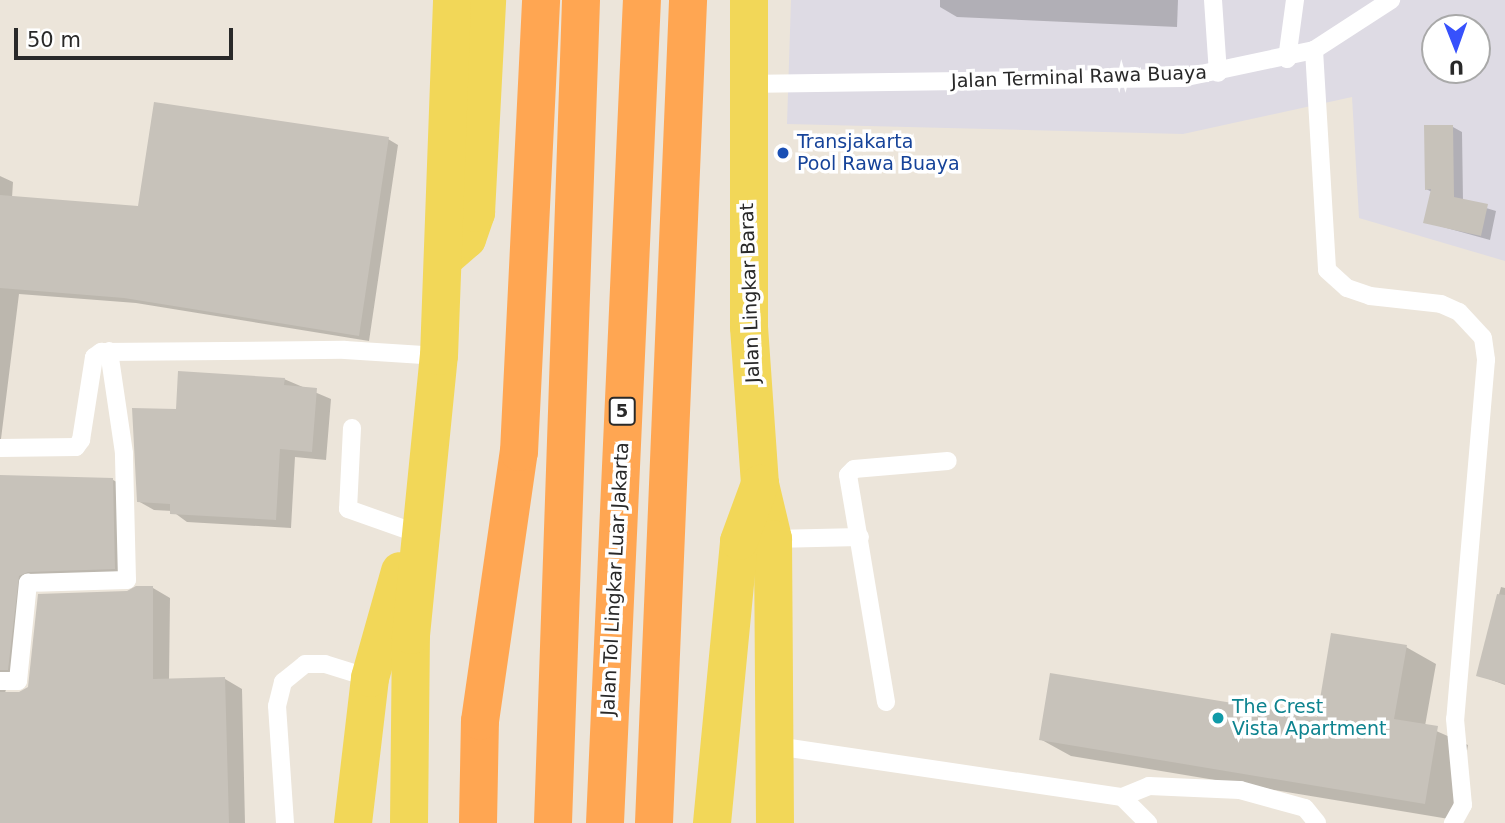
<!DOCTYPE html>
<style>
body{margin:0}
#map{position:relative;width:1505px;height:823px;overflow:hidden;background:#ece5da;font-family:"DejaVu Sans",sans-serif}
div>[style]{position:absolute}
.industrial>*{inset:0;background:#dedbe4}
.shadow>*{inset:0;background:#0003}
.building>*{inset:0;background:#c7c2ba}
.service>*{height:18px;margin:-9px;padding:0 9px;transform-origin:9px;border-radius:9px;background:#fff}
.primary>*{height:38px;margin:-19px;padding:0 19px;transform-origin:19px;border-radius:19px;background:#f2d758}
.motorway>*{height:38px;margin:-19px;padding:0 19px;transform-origin:19px;border-radius:19px;background:#ffa652}
.dots>*{width:19px;height:19px;translate:-50% -50%;box-sizing:border-box;border:4px solid #fff;border-radius:50%}
span{translate:-50% -50%;white-space:nowrap;text-align:center;line-height:1.15;-webkit-text-stroke:7px #fff;paint-order:stroke}
.shield-label span{padding:2px 5px;background:#fff;border:2px solid;border-radius:5px;-webkit-text-stroke-width:0}
.shield-label{font-size:18px;color:#292929;font-weight:700}
.street-label{font-size:19px;color:#292929}
.transit-label{font-size:19px;color:#164399}
.left{translate:0 -50%;text-align:left}
.culture-label{font-size:19px;color:#0d838f}
.north{position:absolute;left:1421px;top:14px;width:70px;height:70px;box-sizing:border-box;background:#fff;border:2px solid #a9a9a9;border-radius:50%;rotate:179deg;font-size:19px;font-weight:700;line-height:28px;text-align:center;color:#292929}
.north::after{content:'';display:block;margin:auto;width:24px;height:32px;background:#3751fc;clip-path:polygon(50% 0,100% 100%,50% 72%,0 100%)}
.scale{position:absolute;left:14px;top:28px;width:219px;height:32px;box-sizing:border-box;border:4px solid #292929;border-top:0;padding-left:9px;font-size:21px;line-height:24px;white-space:nowrap;color:#292929;-webkit-text-stroke:5px #fff;paint-order:stroke}
</style>
<div id="map">
<div class="industrial">
<div style="clip-path:polygon(evenodd,791px 0,1505px 0,1505px 261px,1359px 218px,1352px 97px,1183px 134px,787px 124px,791px 0,1435px 28px,1477px 28px,1477px 70px,1435px 70px,1435px 28px)"></div>
</div>
<div class="shadow">
<div style="clip-path:polygon(940px 0,1178px 0,1177px 27px,957px 17px,940px 7px)"></div>
<div style="clip-path:polygon(1453px 127px,1462px 132px,1463px 201px,1496px 211px,1490px 240px,1425px 222px,1432px 192px,1426px 189px)"></div>
<div style="clip-path:polygon(388px 139px,398px 145px,369px 341px,136px 303px,19px 294px,0 447px,0 176px,13px 182px,12px 198px,139px 208px)"></div>
<div style="clip-path:polygon(284px 379px,331px 399px,326px 460px,295px 457px,291px 528px,187px 522px,172px 511px,154px 510px,138px 501px,178px 411px)"></div>
<div style="clip-path:polygon(0 476px,113px 480px,130px 489px,132px 578px,33px 592px,5px 693px,19px 694px,29px 688px,128px 593px,153px 588px,170px 598px,169px 681px,225px 679px,242px 689px,245px 823px,0 823px)"></div>
<div style="clip-path:polygon(1501px 587px,1505px 588px,1505px 685px,1478px 675px)"></div>
<div style="clip-path:polygon(1406px 647px,1436px 664px,1425px 726px,1468px 745px,1455px 820px,1071px 756px,1040px 739px,1318px 719px)"></div>
</div>
<div class="building">
<div style="clip-path:polygon(154px 102px,389px 137px,359px 336px,124px 298px,0 288px,0 195px,138px 206px)"></div>
<div style="clip-path:polygon(1424px 125px,1453px 125px,1454px 197px,1488px 204px,1481px 236px,1423px 223px,1431px 189px,1425px 190px)"></div>
<div style="clip-path:polygon(178px 371px,285px 378px,284px 385px,317px 388px,312px 452px,280px 449px,276px 520px,170px 514px,170px 504px,137px 502px,132px 408px,176px 409px)"></div>
<div style="clip-path:polygon(0 475px,113px 478px,115px 569px,28px 572px,19px 576px,8px 670px,0 670px)"></div>
<div style="clip-path:polygon(136px 586px,153px 586px,153px 679px,225px 677px,229px 823px,0 823px,0 692px,19px 692px,28px 687px,38px 594px,127px 591px)"></div>
<div style="clip-path:polygon(1497px 594px,1505px 595px,1505px 684px,1476px 676px)"></div>
<div style="clip-path:polygon(1331px 633px,1407px 645px,1394px 719px,1438px 726px,1425px 804px,1039px 740px,1050px 673px,1317px 717px)"></div>
</div>
<div class="service">
<div style="left:1213px;top:0;width:73px;rotate:86.1deg"></div>
<div style="left:1314px;top:50px;width:220px;rotate:86.6deg"></div>
<div style="left:1327px;top:270px;width:27px;rotate:42deg"></div>
<div style="left:1347px;top:288px;width:24px;rotate:19deg"></div>
<div style="left:1370px;top:296px;width:71px;rotate:6.4deg"></div>
<div style="left:1441px;top:304px;width:20px;rotate:24deg"></div>
<div style="left:1459px;top:312px;width:35px;rotate:47deg"></div>
<div style="left:1483px;top:338px;width:22px;rotate:82deg"></div>
<div style="left:1486px;top:360px;width:360px;rotate:94.9deg"></div>
<div style="left:1455px;top:719px;width:86px;rotate:84.7deg"></div>
<div style="left:1463px;top:805px;width:21px;rotate:119deg"></div>
<div style="left:1287px;top:59px;width:60px;rotate:-82.3deg"></div>
<div style="left:750px;top:84px;width:432px;rotate:-0.8deg"></div>
<div style="left:1182px;top:78px;width:135px;rotate:-12deg"></div>
<div style="left:1314px;top:50px;width:92px;rotate:-33deg"></div>
<div style="left:352px;top:428px;width:81px;rotate:92.8deg"></div>
<div style="left:348px;top:509px;width:69px;rotate:19.5deg"></div>
<div style="left:0;top:448px;width:76px;rotate:-0.8deg"></div>
<div style="left:76px;top:447px;width:9px;rotate:-54deg"></div>
<div style="left:81px;top:440px;width:84px;rotate:-81.1deg"></div>
<div style="left:94px;top:357px;width:9px;rotate:-36deg"></div>
<div style="left:101px;top:352px;width:244px;rotate:-0.5deg"></div>
<div style="left:345px;top:350px;width:94px;rotate:3.7deg"></div>
<div style="left:773px;top:539px;width:87px;rotate:-1.3deg"></div>
<div style="left:0;top:681px;width:18px"></div>
<div style="left:18px;top:681px;width:99px;rotate:-84.2deg"></div>
<div style="left:28px;top:583px;width:99px;rotate:-1.7deg"></div>
<div style="left:127px;top:580px;width:127px;rotate:-91.4deg"></div>
<div style="left:124px;top:453px;width:103px;rotate:-98.4deg"></div>
<div style="left:886px;top:702px;width:230px;rotate:-99.5deg"></div>
<div style="left:848px;top:475px;width:8px;rotate:-45deg"></div>
<div style="left:854px;top:469px;width:94px;rotate:-4.9deg"></div>
<div style="left:776px;top:746px;width:350px;rotate:8.4deg"></div>
<div style="left:1122px;top:797px;width:29px;rotate:-22deg"></div>
<div style="left:1149px;top:786px;width:91px;rotate:2.5deg"></div>
<div style="left:1240px;top:790px;width:67px;rotate:15.5deg"></div>
<div style="left:1305px;top:808px;width:19px;rotate:51deg"></div>
<div style="left:1122px;top:797px;width:37px;rotate:45deg"></div>
<div style="left:285px;top:823px;width:117px;rotate:-93.9deg"></div>
<div style="left:277px;top:706px;width:25px;rotate:-76deg"></div>
<div style="left:283px;top:682px;width:28px;rotate:-39deg"></div>
<div style="left:305px;top:664px;width:20px"></div>
<div style="left:325px;top:664px;width:47px;rotate:17.3deg"></div>
</div>
<div class="primary">
<div style="left:749px;top:0;width:327px;rotate:90deg"></div>
<div style="left:749px;top:327px;width:157px;rotate:86deg"></div>
<div style="left:760px;top:484px;width:57px;rotate:76.7deg"></div>
<div style="left:773px;top:539px;width:284px;rotate:89.6deg"></div>
<div style="left:445px;top:258px;width:29px;rotate:-41deg"></div>
<div style="left:467px;top:239px;width:28px;rotate:-71deg"></div>
<div style="left:476px;top:213px;width:213px;rotate:-87deg"></div>
<div style="left:353px;top:823px;width:146px;rotate:-83.3deg"></div>
<div style="left:370px;top:678px;width:111px;rotate:-74.3deg"></div>
<div style="left:409px;top:823px;width:188px;rotate:-89.4deg"></div>
<div style="left:411px;top:635px;width:280px;rotate:-84.3deg"></div>
<div style="left:439px;top:356px;width:356px;rotate:-87.9deg"></div>
<div style="left:712px;top:823px;width:283px;rotate:-84.5deg"></div>
<div style="left:739px;top:541px;width:61px;rotate:-69.8deg"></div>
</div>
<div class="motorway">
<div style="left:478px;top:823px;width:102px;rotate:-88.9deg"></div>
<div style="left:480px;top:721px;width:272px;rotate:-81.8deg"></div>
<div style="left:519px;top:452px;width:453px;rotate:-87.2deg"></div>
<div style="left:553px;top:823px;width:823px;rotate:-88.05deg"></div>
<div style="left:605px;top:823px;width:824px;rotate:-87.43deg"></div>
<div style="left:654px;top:823px;width:824px;rotate:-87.63deg"></div>
</div>
<div class="dots">
<div style="left:783px;top:153px;background:#1a4fb4"></div>
<div style="left:1218px;top:718px;background:#0f9aa8"></div>
</div>
<div class="shield-label">
<span style="left:622px;top:411px">5</span>
</div>
<div class="street-label">
<span style="left:1079px;top:77px;rotate:-2deg">Jalan Terminal Rawa Buaya</span>
<span style="left:750px;top:293px;rotate:-92deg">Jalan Lingkar Barat</span>
<span style="left:615px;top:579px;rotate:-87deg">Jalan Tol Lingkar Luar Jakarta</span>
</div>
<div class="transit-label">
<span class="left" style="left:797px;top:153px">Transjakarta<br>Pool Rawa Buaya</span>
</div>
<div class="culture-label">
<span class="left" style="left:1232px;top:718px">The Crest<br>Vista Apartment</span>
</div>
<div class="north">U</div>
<div class="scale">50 m</div>
</div>
